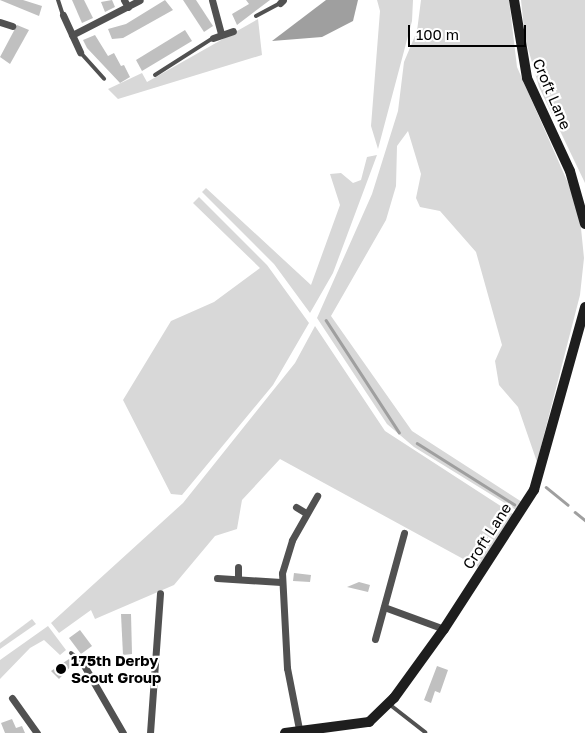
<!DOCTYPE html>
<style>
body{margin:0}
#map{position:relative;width:585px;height:733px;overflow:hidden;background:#fff;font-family:"Golos Text",sans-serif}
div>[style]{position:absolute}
.green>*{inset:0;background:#d8d8d8}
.water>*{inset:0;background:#9f9f9f}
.stream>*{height:2.5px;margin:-1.25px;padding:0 1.25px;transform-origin:1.25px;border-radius:1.25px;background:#9f9f9f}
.building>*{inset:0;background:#c0c0c0}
.lane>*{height:4px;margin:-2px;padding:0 2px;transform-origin:2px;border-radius:2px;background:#515151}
.street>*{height:7px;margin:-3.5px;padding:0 3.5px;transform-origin:3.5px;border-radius:3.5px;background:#515151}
.secondary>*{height:10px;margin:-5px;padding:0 5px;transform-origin:5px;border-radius:5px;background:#1e1e1e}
.dots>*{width:14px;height:14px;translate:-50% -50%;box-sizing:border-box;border:2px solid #fff;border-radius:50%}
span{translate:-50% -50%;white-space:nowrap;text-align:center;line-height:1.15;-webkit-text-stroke:4.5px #fff;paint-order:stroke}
.street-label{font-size:15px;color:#000}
.poi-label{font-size:15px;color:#000;font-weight:700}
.left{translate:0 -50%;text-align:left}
.scale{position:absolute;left:408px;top:25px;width:118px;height:22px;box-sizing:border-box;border:2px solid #000;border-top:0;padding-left:6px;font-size:15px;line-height:18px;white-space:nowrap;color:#000;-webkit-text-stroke:4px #fff;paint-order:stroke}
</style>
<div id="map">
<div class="green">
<div style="clip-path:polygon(377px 0,413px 0,412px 21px,378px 149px,371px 126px,380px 11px)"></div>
<div style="clip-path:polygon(421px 0,509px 0,517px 67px,579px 208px,584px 258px,580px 295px,537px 462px,518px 407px,499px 385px,495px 361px,502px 345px,476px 252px,440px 211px,420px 207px,416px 198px,421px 174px,408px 131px,397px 146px,396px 186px,386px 220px,331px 316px,412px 431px,522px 502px,516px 510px,414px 447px,387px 424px,317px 318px,372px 194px,398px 111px,404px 62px,417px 31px)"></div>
<div style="clip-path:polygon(521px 0,585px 0,585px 183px,539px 87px,525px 38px)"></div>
<div style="clip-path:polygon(258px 19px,262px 55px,118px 99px,108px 89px,142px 73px,147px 82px)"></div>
<div style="clip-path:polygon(377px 155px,333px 273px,310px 313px,274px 264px,202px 192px,206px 188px,311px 285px,340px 205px,330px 174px,341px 173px,353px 183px,361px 180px,367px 157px)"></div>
<div style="clip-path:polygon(199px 197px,267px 265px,309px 323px,273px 385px,182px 495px,171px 494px,123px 400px,171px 321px,214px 302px,260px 268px,193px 203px)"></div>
<div style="clip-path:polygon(315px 326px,385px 431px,513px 514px,478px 567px,280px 459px,242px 500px,237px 529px,215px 536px,174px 585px,95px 619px,91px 610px,59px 633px,51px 623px,183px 503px,295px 363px)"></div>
<div style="clip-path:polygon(32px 619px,36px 624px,0 649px,0 643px)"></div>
<div style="clip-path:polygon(48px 626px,66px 650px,60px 655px,44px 640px,30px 648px,0 679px,0 660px)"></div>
</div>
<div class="water">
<div style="clip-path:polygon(326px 0,358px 0,353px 21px,322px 37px,272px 41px)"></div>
</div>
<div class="stream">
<div style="left:326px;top:320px;width:134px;rotate:56.9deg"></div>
<div style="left:417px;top:443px;width:115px;rotate:32.2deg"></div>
<div style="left:546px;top:487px;width:28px;rotate:39deg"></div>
<div style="left:575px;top:512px;width:13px;rotate:39deg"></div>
</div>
<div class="building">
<div style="clip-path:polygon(0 0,23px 0,42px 6px,39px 16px)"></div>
<div style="clip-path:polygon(72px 0,84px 0,93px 18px,82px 23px)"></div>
<div style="clip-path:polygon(112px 0,115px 7px,105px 12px,101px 2px)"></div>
<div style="clip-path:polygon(165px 0,173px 10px,123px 38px,112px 39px,108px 29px,126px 24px)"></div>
<div style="clip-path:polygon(183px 0,196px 0,213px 26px,204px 32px)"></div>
<div style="clip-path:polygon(246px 0,270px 0,237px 25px,232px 14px,249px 4px)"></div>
<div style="clip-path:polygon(17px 25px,29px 30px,10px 64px,0 57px)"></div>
<div style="clip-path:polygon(185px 30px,192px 41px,142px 71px,136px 60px)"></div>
<div style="clip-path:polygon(95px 35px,108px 56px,114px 53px,121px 66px,124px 65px,130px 77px,120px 83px,87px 48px,83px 40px)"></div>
<div style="clip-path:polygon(294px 573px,311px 575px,310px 582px,293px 581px)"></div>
<div style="clip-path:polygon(359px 582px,370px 585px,368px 592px,347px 587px)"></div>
<div style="clip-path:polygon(121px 614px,131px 614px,132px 654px,123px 655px)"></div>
<div style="clip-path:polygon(80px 630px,92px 646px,81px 654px,69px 638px)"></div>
<div style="clip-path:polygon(69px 659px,74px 663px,59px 679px,51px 671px)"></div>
<div style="clip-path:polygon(437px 666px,448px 670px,440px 693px,435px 691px,431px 703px,424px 700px)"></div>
<div style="clip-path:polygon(12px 719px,16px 728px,22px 726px,25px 733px,5px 733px,1px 723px)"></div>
</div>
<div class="lane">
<div style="left:58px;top:0;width:16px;rotate:72deg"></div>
<div style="left:256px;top:16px;width:27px;rotate:-28deg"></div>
<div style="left:80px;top:52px;width:36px;rotate:48deg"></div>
<div style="left:155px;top:75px;width:69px;rotate:-32.5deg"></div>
<div style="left:71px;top:653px;width:14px;rotate:39deg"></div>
<div style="left:389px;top:704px;width:46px;rotate:37.9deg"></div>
</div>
<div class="street">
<div style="left:124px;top:0;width:8px;rotate:60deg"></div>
<div style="left:212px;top:0;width:34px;rotate:75deg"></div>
<div style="left:280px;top:3px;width:4px;rotate:-45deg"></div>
<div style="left:63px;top:15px;width:41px;rotate:65.3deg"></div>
<div style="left:0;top:22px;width:13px;rotate:18deg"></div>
<div style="left:72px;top:35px;width:76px;rotate:-27.2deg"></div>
<div style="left:213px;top:38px;width:21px;rotate:-19deg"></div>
<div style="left:296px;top:507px;width:12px;rotate:31deg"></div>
<div style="left:217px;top:578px;width:64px;rotate:3.6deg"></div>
<div style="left:238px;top:578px;width:11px;rotate:-90deg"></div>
<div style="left:384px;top:607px;width:64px;rotate:20.1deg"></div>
<div style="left:375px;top:639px;width:110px;rotate:-74.7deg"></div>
<div style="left:82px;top:662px;width:82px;rotate:60deg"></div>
<div style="left:12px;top:698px;width:43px;rotate:54.5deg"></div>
<div style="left:299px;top:729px;width:62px;rotate:-101.1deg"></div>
<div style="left:287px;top:668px;width:95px;rotate:-93deg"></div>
<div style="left:282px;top:573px;width:34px;rotate:-73deg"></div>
<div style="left:292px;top:540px;width:51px;rotate:-60.4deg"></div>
<div style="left:150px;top:733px;width:140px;rotate:-85.9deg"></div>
</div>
<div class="secondary">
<div style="left:514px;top:0;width:79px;rotate:80.5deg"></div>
<div style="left:527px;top:78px;width:102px;rotate:65.2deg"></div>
<div style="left:570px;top:171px;width:55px;rotate:74.2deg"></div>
<div style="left:285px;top:733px;width:85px;rotate:-7.5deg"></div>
<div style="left:369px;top:722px;width:35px;rotate:-44deg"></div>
<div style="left:394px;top:698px;width:85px;rotate:-54.1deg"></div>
<div style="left:444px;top:629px;width:166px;rotate:-57.1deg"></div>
<div style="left:534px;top:490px;width:190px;rotate:-74.4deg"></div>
</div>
<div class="dots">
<div style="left:61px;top:669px;background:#000"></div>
</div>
<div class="street-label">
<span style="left:552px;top:94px;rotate:67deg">Croft Lane</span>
<span style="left:487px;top:536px;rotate:-57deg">Croft Lane</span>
</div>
<div class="poi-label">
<span class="left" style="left:71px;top:669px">175th Derby<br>Scout Group</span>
</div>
<div class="scale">100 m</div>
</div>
